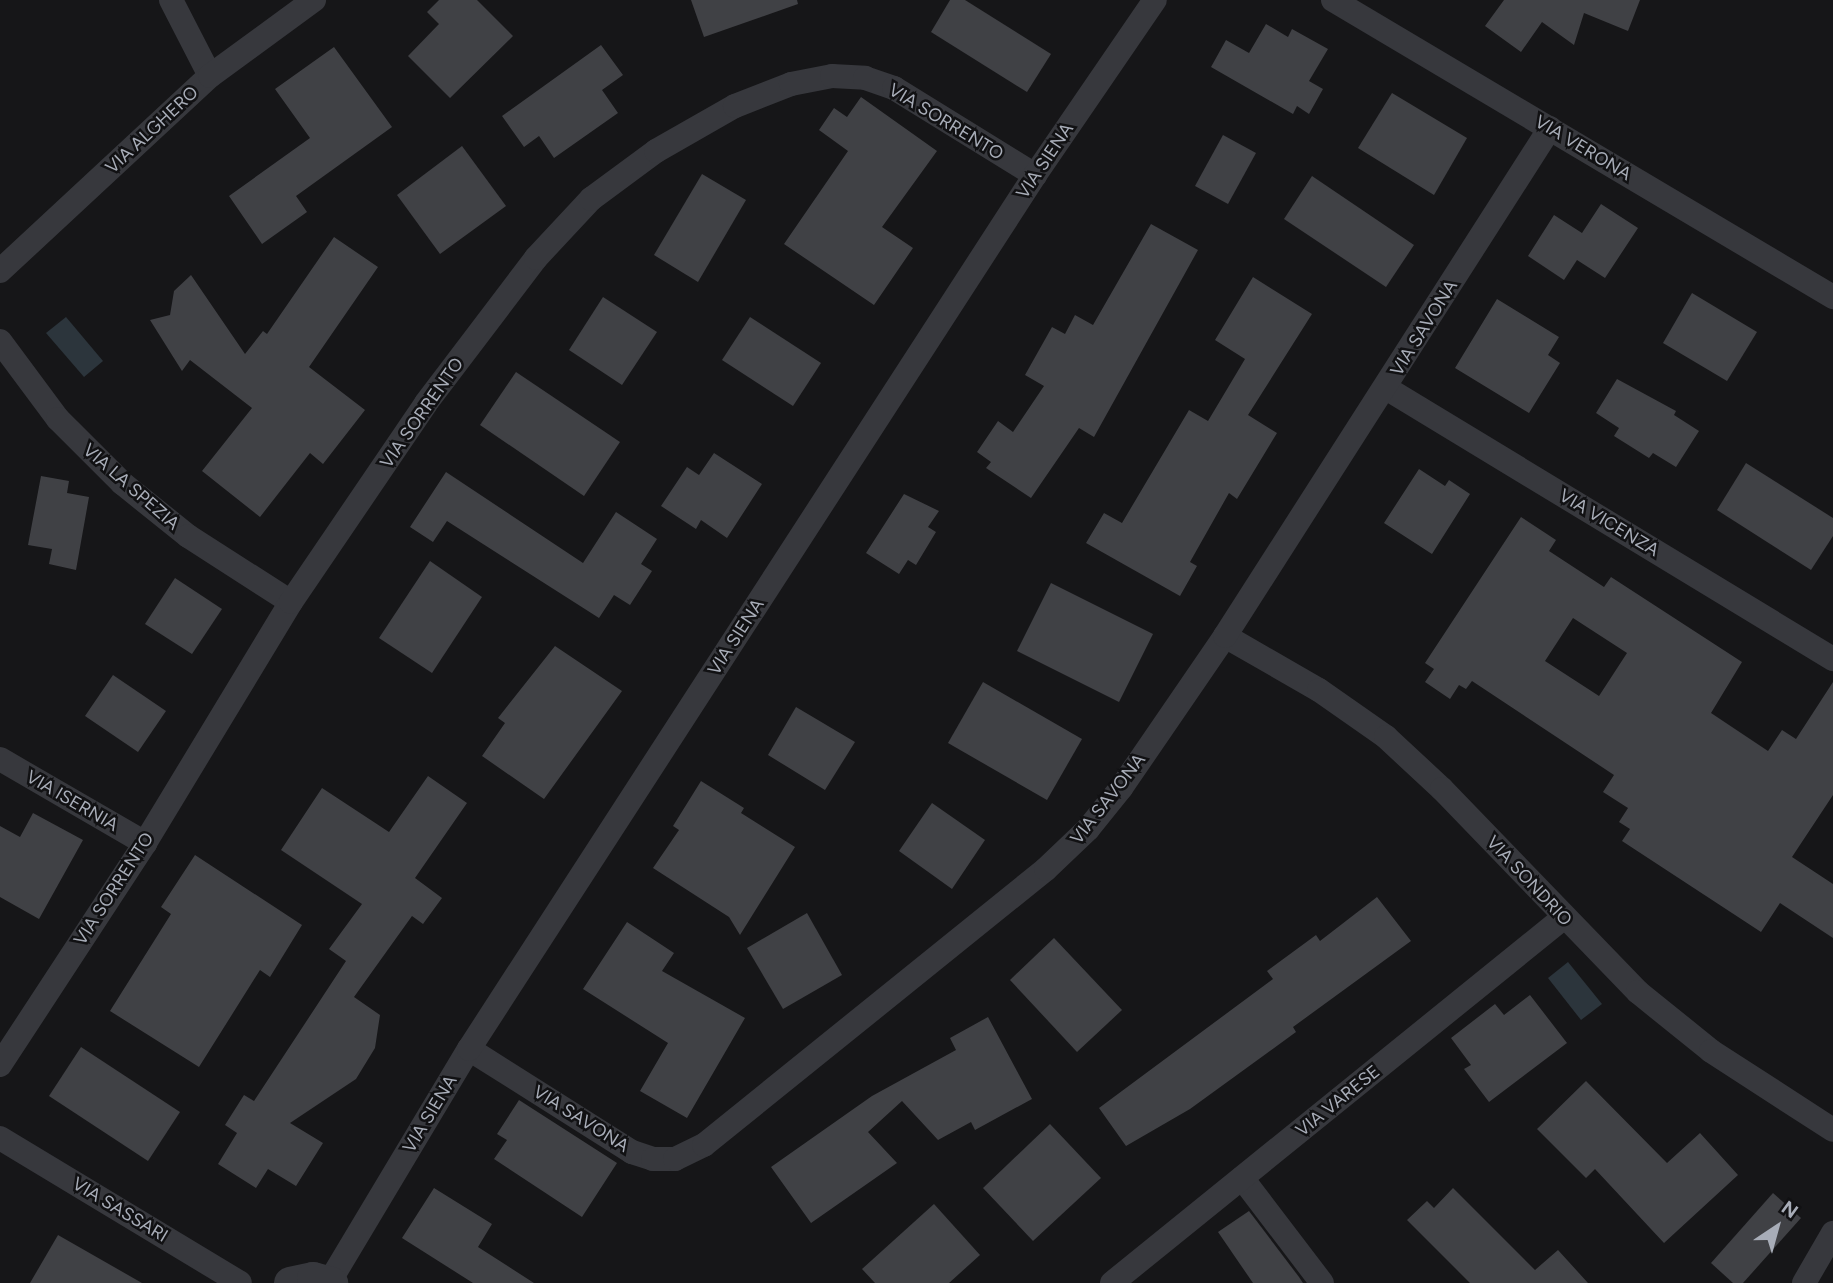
<!DOCTYPE html>
<style>
body{margin:0}
#map{position:relative;width:1833px;height:1283px;overflow:hidden;background:#161618;font-family:Figtree,sans-serif}
div>[style]{position:absolute}
.water>*{inset:0;background:#2c353c}
.building>*{inset:0;background:#404145}
.minor>*{height:24px;margin:-12px;padding:0 12px;transform-origin:12px;border-radius:12px;background:#37383d}
.tertiary>*{height:32px;margin:-16px;padding:0 16px;transform-origin:16px;border-radius:16px;background:#37383d}
span{translate:-50% -50%;white-space:nowrap;text-align:center;line-height:1.15;-webkit-text-stroke:5px #111113;paint-order:stroke}
.street-label{font-size:18px;color:#a8adb8}
.north{position:absolute;left:1742px;top:1192px;width:70px;height:70px;-webkit-text-stroke:5px #111113;paint-order:stroke;rotate:36deg;font-size:19px;font-weight:700;line-height:28px;text-align:center;color:#a8adb8}
.north::after{content:'';display:block;margin:auto;width:24px;height:32px;background:#a8adb8;clip-path:polygon(50% 0,100% 100%,50% 72%,0 100%)}
</style>
<div id="map">
<div class="water">
<div style="clip-path:polygon(66px 317px,103px 361px,84px 377px,46px 333px)"></div>
<div style="clip-path:polygon(1568px 962px,1602px 1004px,1581px 1020px,1548px 978px)"></div>
</div>
<div class="building">
<div style="clip-path:polygon(439px 0,477px 0,513px 36px,450px 98px,408px 56px,439px 24px,427px 12px)"></div>
<div style="clip-path:polygon(691px 0,797px 0,798px 4px,704px 37px)"></div>
<div style="clip-path:polygon(950px 0,965px 0,1051px 54px,1027px 92px,931px 32px)"></div>
<div style="clip-path:polygon(1504px 0,1640px 0,1628px 31px,1584px 13px,1574px 45px,1542px 22px,1521px 52px,1485px 26px)"></div>
<div style="clip-path:polygon(1266px 24px,1288px 37px,1292px 29px,1328px 49px,1309px 81px,1323px 89px,1309px 114px,1297px 106px,1293px 114px,1211px 67px,1226px 40px,1249px 53px)"></div>
<div style="clip-path:polygon(601px 45px,623px 75px,602px 90px,618px 113px,554px 158px,539px 136px,524px 147px,502px 116px)"></div>
<div style="clip-path:polygon(334px 47px,392px 127px,296px 196px,307px 212px,262px 244px,229px 196px,310px 138px,275px 89px)"></div>
<div style="clip-path:polygon(1392px 93px,1467px 138px,1434px 195px,1358px 148px)"></div>
<div style="clip-path:polygon(861px 97px,937px 151px,882px 227px,913px 248px,874px 305px,784px 244px,848px 151px,819px 130px,834px 108px,847px 117px)"></div>
<div style="clip-path:polygon(1223px 135px,1256px 153px,1228px 204px,1195px 186px)"></div>
<div style="clip-path:polygon(462px 146px,506px 206px,440px 254px,397px 195px)"></div>
<div style="clip-path:polygon(702px 174px,746px 200px,698px 282px,654px 255px)"></div>
<div style="clip-path:polygon(1312px 176px,1414px 245px,1386px 287px,1284px 219px)"></div>
<div style="clip-path:polygon(1601px 204px,1638px 228px,1605px 278px,1577px 260px,1564px 280px,1528px 256px,1554px 215px,1582px 233px)"></div>
<div style="clip-path:polygon(1151px 224px,1198px 250px,1094px 437px,1079px 428px,1031px 498px,986px 468px,991px 462px,977px 452px,998px 421px,1013px 432px,1044px 386px,1025px 375px,1052px 327px,1065px 334px,1075px 315px,1093px 325px)"></div>
<div style="clip-path:polygon(334px 237px,378px 267px,309px 367px,365px 410px,323px 464px,310px 453px,260px 517px,202px 471px,252px 408px,190px 360px,182px 371px,150px 320px,170px 315px,174px 291px,191px 275px,245px 354px,263px 331px,267px 334px)"></div>
<div style="clip-path:polygon(1253px 277px,1312px 314px,1248px 415px,1277px 433px,1237px 499px,1229px 493px,1190px 562px,1197px 566px,1180px 596px,1086px 543px,1104px 513px,1122px 523px,1189px 410px,1208px 421px,1245px 359px,1215px 340px)"></div>
<div style="clip-path:polygon(1692px 293px,1757px 332px,1727px 381px,1663px 343px)"></div>
<div style="clip-path:polygon(603px 297px,657px 332px,622px 385px,569px 350px)"></div>
<div style="clip-path:polygon(1497px 299px,1559px 337px,1548px 355px,1560px 363px,1529px 413px,1455px 368px)"></div>
<div style="clip-path:polygon(750px 317px,821px 363px,793px 406px,722px 360px)"></div>
<div style="clip-path:polygon(516px 372px,620px 442px,584px 496px,480px 425px)"></div>
<div style="clip-path:polygon(1617px 379px,1676px 411px,1674px 415px,1699px 431px,1676px 467px,1653px 453px,1649px 458px,1614px 436px,1619px 428px,1596px 413px)"></div>
<div style="clip-path:polygon(714px 453px,762px 484px,727px 538px,701px 520px,696px 529px,661px 506px,687px 467px,699px 475px)"></div>
<div style="clip-path:polygon(1746px 463px,1833px 518px,1833px 536px,1811px 570px,1717px 510px)"></div>
<div style="clip-path:polygon(1419px 469px,1445px 486px,1449px 480px,1470px 494px,1432px 554px,1384px 523px)"></div>
<div style="clip-path:polygon(446px 472px,583px 563px,616px 512px,657px 539px,641px 564px,652px 571px,630px 605px,614px 595px,599px 618px,447px 521px,433px 542px,410px 527px)"></div>
<div style="clip-path:polygon(41px 476px,69px 481px,67px 493px,89px 497px,76px 570px,49px 564px,52px 549px,28px 545px)"></div>
<div style="clip-path:polygon(904px 494px,939px 511px,928px 527px,936px 532px,916px 565px,908px 560px,899px 574px,866px 553px)"></div>
<div style="clip-path:polygon(evenodd,1521px 517px,1556px 540px,1549px 551px,1604px 587px,1611px 577px,1742px 662px,1711px 713px,1768px 751px,1782px 730px,1796px 739px,1833px 682px,1833px 795px,1792px 857px,1833px 884px,1833px 938px,1780px 903px,1761px 932px,1622px 841px,1630px 829px,1619px 822px,1628px 808px,1603px 792px,1614px 775px,1472px 681px,1466px 689px,1459px 685px,1450px 699px,1425px 682px,1434px 669px,1425px 663px,1521px 517px,1573px 618px,1627px 653px,1599px 696px,1545px 661px,1573px 618px)"></div>
<div style="clip-path:polygon(430px 561px,482px 597px,432px 673px,379px 638px)"></div>
<div style="clip-path:polygon(175px 578px,222px 609px,192px 654px,145px 624px)"></div>
<div style="clip-path:polygon(1051px 583px,1153px 634px,1119px 702px,1017px 651px)"></div>
<div style="clip-path:polygon(555px 646px,622px 691px,544px 799px,482px 756px,505px 723px,498px 718px)"></div>
<div style="clip-path:polygon(113px 675px,166px 711px,138px 752px,85px 716px)"></div>
<div style="clip-path:polygon(983px 682px,1082px 739px,1047px 800px,948px 743px)"></div>
<div style="clip-path:polygon(796px 707px,855px 742px,825px 790px,768px 755px)"></div>
<div style="clip-path:polygon(428px 776px,467px 803px,415px 878px,442px 898px,423px 924px,412px 916px,354px 997px,380px 1015px,375px 1048px,356px 1079px,290px 1123px,323px 1143px,296px 1186px,268px 1169px,256px 1188px,218px 1164px,237px 1133px,225px 1125px,244px 1095px,254px 1101px,346px 961px,329px 949px,362px 904px,281px 850px,322px 788px,389px 832px)"></div>
<div style="clip-path:polygon(701px 781px,744px 808px,741px 813px,795px 847px,740px 935px,729px 917px,653px 868px,679px 830px,673px 826px)"></div>
<div style="clip-path:polygon(932px 803px,985px 840px,952px 889px,899px 851px)"></div>
<div style="clip-path:polygon(33px 813px,83px 840px,39px 919px,0 897px,0 826px,20px 837px)"></div>
<div style="clip-path:polygon(195px 855px,302px 925px,270px 977px,260px 970px,199px 1067px,110px 1011px,171px 914px,161px 907px)"></div>
<div style="clip-path:polygon(1377px 897px,1411px 941px,1293px 1027px,1296px 1032px,1190px 1109px,1126px 1146px,1099px 1108px,1273px 979px,1267px 971px,1316px 935px,1320px 941px)"></div>
<div style="clip-path:polygon(807px 913px,842px 975px,783px 1009px,747px 948px)"></div>
<div style="clip-path:polygon(627px 922px,674px 953px,662px 971px,745px 1018px,687px 1118px,640px 1091px,668px 1043px,583px 989px)"></div>
<div style="clip-path:polygon(1054px 938px,1122px 1010px,1077px 1052px,1010px 980px)"></div>
<div style="clip-path:polygon(1530px 995px,1567px 1043px,1489px 1102px,1464px 1069px,1471px 1065px,1451px 1038px,1495px 1004px,1504px 1015px)"></div>
<div style="clip-path:polygon(988px 1017px,1032px 1099px,975px 1130px,971px 1122px,938px 1140px,902px 1101px,868px 1132px,897px 1163px,811px 1223px,771px 1167px,872px 1096px,956px 1050px,950px 1038px)"></div>
<div style="clip-path:polygon(81px 1047px,180px 1112px,148px 1161px,49px 1096px)"></div>
<div style="clip-path:polygon(1586px 1081px,1667px 1163px,1700px 1133px,1738px 1175px,1664px 1243px,1595px 1169px,1586px 1178px,1537px 1129px)"></div>
<div style="clip-path:polygon(519px 1100px,617px 1163px,582px 1217px,494px 1159px,507px 1140px,497px 1134px)"></div>
<div style="clip-path:polygon(1050px 1124px,1101px 1178px,1033px 1241px,983px 1188px)"></div>
<div style="clip-path:polygon(434px 1188px,492px 1224px,478px 1247px,534px 1283px,473px 1283px,402px 1238px)"></div>
<div style="clip-path:polygon(1453px 1188px,1535px 1270px,1558px 1250px,1588px 1283px,1470px 1283px,1407px 1220px,1427px 1201px,1434px 1208px)"></div>
<div style="clip-path:polygon(1773px 1193px,1801px 1218px,1743px 1283px,1733px 1283px,1711px 1263px)"></div>
<div style="clip-path:polygon(934px 1204px,980px 1255px,949px 1283px,875px 1283px,862px 1269px)"></div>
<div style="clip-path:polygon(1249px 1211px,1299px 1277px,1303px 1283px,1253px 1283px,1218px 1232px)"></div>
<div style="clip-path:polygon(58px 1235px,142px 1283px,30px 1283px)"></div>
</div>
<div class="minor">
<div style="left:171px;top:0;width:85px;rotate:62.8deg"></div>
<div style="left:1333px;top:0;width:582px;rotate:30.71deg"></div>
<div style="left:0;top:271px;width:287px;rotate:-42.9deg"></div>
<div style="left:210px;top:76px;width:129px;rotate:-36.2deg"></div>
<div style="left:0;top:341px;width:97px;rotate:53.4deg"></div>
<div style="left:58px;top:419px;width:91px;rotate:45deg"></div>
<div style="left:122px;top:483px;width:85px;rotate:38.8deg"></div>
<div style="left:188px;top:536px;width:122px;rotate:32.7deg"></div>
<div style="left:1386px;top:388px;width:523px;rotate:31.23deg"></div>
<div style="left:1225px;top:636px;width:108px;rotate:29.9deg"></div>
<div style="left:1319px;top:690px;width:82px;rotate:35deg"></div>
<div style="left:1386px;top:737px;width:76px;rotate:42.9deg"></div>
<div style="left:1442px;top:789px;width:282px;rotate:46deg"></div>
<div style="left:1638px;top:992px;width:94px;rotate:38.9deg"></div>
<div style="left:1711px;top:1051px;width:145px;rotate:32.9deg"></div>
<div style="left:0;top:759px;width:168px;rotate:30.1deg"></div>
<div style="left:469px;top:1049px;width:193px;rotate:32.3deg"></div>
<div style="left:632px;top:1152px;width:22px;rotate:18deg"></div>
<div style="left:653px;top:1159px;width:22px"></div>
<div style="left:675px;top:1159px;width:32px;rotate:-26deg"></div>
<div style="left:704px;top:1145px;width:439px;rotate:-38.9deg"></div>
<div style="left:1046px;top:869px;width:58px;rotate:-43.6deg"></div>
<div style="left:1088px;top:829px;width:53px;rotate:-51.2deg"></div>
<div style="left:1121px;top:788px;width:184px;rotate:-55.6deg"></div>
<div style="left:1225px;top:636px;width:603px;rotate:-57.39deg"></div>
<div style="left:0;top:1065px;width:265px;rotate:-56.8deg"></div>
<div style="left:145px;top:843px;width:282px;rotate:-58.8deg"></div>
<div style="left:291px;top:602px;width:240px;rotate:-55.8deg"></div>
<div style="left:426px;top:403px;width:182px;rotate:-52.8deg"></div>
<div style="left:536px;top:258px;width:81px;rotate:-47deg"></div>
<div style="left:591px;top:199px;width:81px;rotate:-36.4deg"></div>
<div style="left:656px;top:151px;width:91px;rotate:-29.7deg"></div>
<div style="left:735px;top:106px;width:60px;rotate:-21.4deg"></div>
<div style="left:791px;top:84px;width:42px;rotate:-11deg"></div>
<div style="left:832px;top:76px;width:33px;rotate:3deg"></div>
<div style="left:865px;top:78px;width:31px;rotate:19deg"></div>
<div style="left:894px;top:88px;width:166px;rotate:31.7deg"></div>
<div style="left:0;top:1138px;width:280px;rotate:31.1deg"></div>
<div style="left:1242px;top:1178px;width:132px;rotate:52.7deg"></div>
<div style="left:330px;top:1281px;width:270px;rotate:-59.1deg"></div>
<div style="left:469px;top:1049px;width:1041px;rotate:-57.07deg"></div>
<div style="left:1035px;top:175px;width:212px;rotate:-55.6deg"></div>
<div style="left:1112px;top:1283px;width:580px;rotate:-38.98deg"></div>
<div style="left:1804px;top:1283px;width:58px;rotate:-59.9deg"></div>
</div>
<div class="tertiary">
<div style="left:290px;top:1283px;width:24px;rotate:-12deg"></div>
<div style="left:313px;top:1278px;width:20px;rotate:15deg"></div>
</div>
<div class="street-label">
<span style="left:946px;top:122px;rotate:31deg">VIA SORRENTO</span>
<span style="left:152px;top:130px;rotate:-43deg">VIA ALGHERO</span>
<span style="left:1583px;top:148px;rotate:31deg">VIA VERONA</span>
<span style="left:1045px;top:161px;rotate:-56deg">VIA SIENA</span>
<span style="left:1424px;top:328px;rotate:-58deg">VIA SAVONA</span>
<span style="left:422px;top:413px;rotate:-55deg">VIA SORRENTO</span>
<span style="left:131px;top:487px;rotate:41deg">VIA LA SPEZIA</span>
<span style="left:1609px;top:523px;rotate:31deg">VIA VICENZA</span>
<span style="left:736px;top:637px;rotate:-57deg">VIA SIENA</span>
<span style="left:1108px;top:799px;rotate:-52deg">VIA SAVONA</span>
<span style="left:72px;top:801px;rotate:30deg">VIA ISERNIA</span>
<span style="left:1529px;top:881px;rotate:47deg">VIA SONDRIO</span>
<span style="left:114px;top:889px;rotate:-57deg">VIA SORRENTO</span>
<span style="left:1338px;top:1101px;rotate:-39deg">VIA VARESE</span>
<span style="left:430px;top:1114px;rotate:-59deg">VIA SIENA</span>
<span style="left:581px;top:1119px;rotate:32deg">VIA SAVONA</span>
<span style="left:120px;top:1210px;rotate:31deg">VIA SASSARI</span>
</div>
<div class="north">N</div>
</div>
